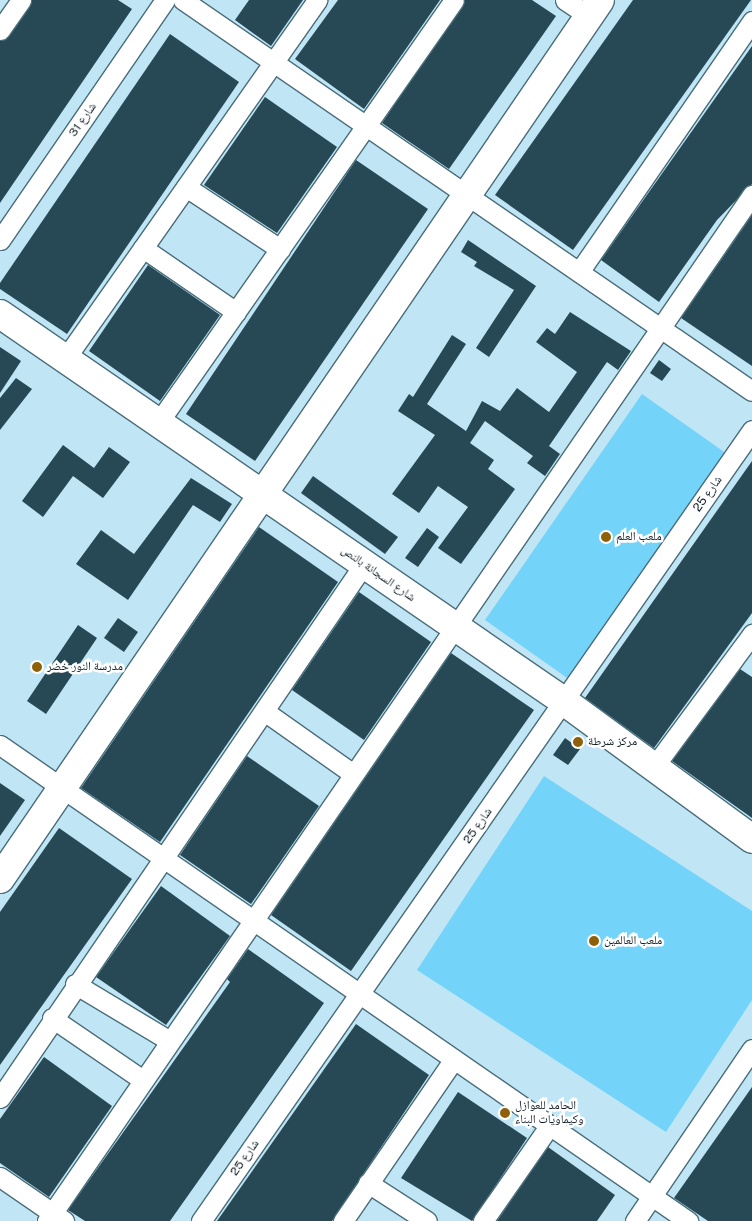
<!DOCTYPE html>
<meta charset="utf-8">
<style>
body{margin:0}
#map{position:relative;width:752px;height:1221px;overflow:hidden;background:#c0e6f6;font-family:"Public Sans","Noto Naskh Arabic",sans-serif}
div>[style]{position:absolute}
.green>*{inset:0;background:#74d3f8}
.building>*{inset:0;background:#274956}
.roads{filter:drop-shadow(1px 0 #4b6e7c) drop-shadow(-1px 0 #4b6e7c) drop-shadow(0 1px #4b6e7c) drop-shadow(0 -1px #4b6e7c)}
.street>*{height:19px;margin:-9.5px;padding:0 9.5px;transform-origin:9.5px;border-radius:9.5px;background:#fff}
.secondary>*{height:28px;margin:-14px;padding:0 14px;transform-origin:14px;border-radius:14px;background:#fff}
.dots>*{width:14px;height:14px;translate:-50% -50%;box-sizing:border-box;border:2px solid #fff;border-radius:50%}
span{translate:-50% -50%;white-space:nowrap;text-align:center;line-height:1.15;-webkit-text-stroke:5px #fff;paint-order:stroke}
.street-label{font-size:12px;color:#111f25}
.poi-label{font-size:12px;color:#111f25}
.left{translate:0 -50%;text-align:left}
</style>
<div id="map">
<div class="green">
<div style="clip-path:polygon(642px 394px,727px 454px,570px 680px,485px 620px)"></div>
<div style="clip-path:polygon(544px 776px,752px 911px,752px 1000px,666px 1132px,417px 970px)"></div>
</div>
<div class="building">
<div style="clip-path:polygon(32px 0,118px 0,132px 9px,0 203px,0 41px,9px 36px)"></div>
<div style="clip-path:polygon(249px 0,303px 0,271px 46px,235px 20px)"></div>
<div style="clip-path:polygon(338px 0,440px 0,364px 109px,295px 59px)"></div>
<div style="clip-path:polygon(465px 0,532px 0,556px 16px,449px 169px,382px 123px)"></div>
<div style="clip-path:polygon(633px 0,751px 0,573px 250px,495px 195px)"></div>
<div style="clip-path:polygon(170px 34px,239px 82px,67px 334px,0 289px,0 283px)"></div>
<div style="clip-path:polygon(752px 46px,752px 184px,717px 220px,659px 302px,601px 260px)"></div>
<div style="clip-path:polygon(265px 97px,337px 147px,277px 233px,204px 185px)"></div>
<div style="clip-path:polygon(356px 160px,428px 209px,255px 461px,186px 414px)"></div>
<div style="clip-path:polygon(752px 215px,752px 366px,681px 318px)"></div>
<div style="clip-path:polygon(468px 240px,536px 286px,489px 357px,476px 348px,514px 290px,474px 266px,477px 262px,461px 252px)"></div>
<div style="clip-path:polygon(148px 265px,220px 315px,160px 401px,89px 351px)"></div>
<div style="clip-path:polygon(570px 312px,631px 351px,618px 370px,607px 362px,549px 446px,560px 454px,545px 476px,527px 463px,533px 456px,485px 421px,470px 443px,494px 460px,488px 469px,515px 489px,461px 564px,438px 548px,468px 507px,438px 486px,419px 513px,392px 494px,435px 435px,398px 411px,409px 394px,413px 397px,452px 335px,466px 344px,427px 404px,466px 431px,482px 401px,500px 411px,517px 388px,549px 412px,577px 372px,536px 342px,547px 328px,555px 334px)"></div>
<div style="clip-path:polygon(0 347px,21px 361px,0 393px)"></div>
<div style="clip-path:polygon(659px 360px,671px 369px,662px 381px,650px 373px)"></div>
<div style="clip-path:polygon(16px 378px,32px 389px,0 430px,0 398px)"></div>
<div style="clip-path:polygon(63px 445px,94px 468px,109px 447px,130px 462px,103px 498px,73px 476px,43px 517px,22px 501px)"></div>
<div style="clip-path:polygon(752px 461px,752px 613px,654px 748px,585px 698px)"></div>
<div style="clip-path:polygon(313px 476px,398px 537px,385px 554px,301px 493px)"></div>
<div style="clip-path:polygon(191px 478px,232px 504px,220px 522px,193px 505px,128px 600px,76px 564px,101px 530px,134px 554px)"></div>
<div style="clip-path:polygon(259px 527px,338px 582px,160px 842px,81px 788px)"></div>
<div style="clip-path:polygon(427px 528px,439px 537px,418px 567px,405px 558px)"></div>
<div style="clip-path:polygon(359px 592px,431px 642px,364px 740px,292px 690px)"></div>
<div style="clip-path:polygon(118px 618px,138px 632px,124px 652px,104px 638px)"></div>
<div style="clip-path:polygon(78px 625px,97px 638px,46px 714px,27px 701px)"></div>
<div style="clip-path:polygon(451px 653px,534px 710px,351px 971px,271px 915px)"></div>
<div style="clip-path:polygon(740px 669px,752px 677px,752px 818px,672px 761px)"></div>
<div style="clip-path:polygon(565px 738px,580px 749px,568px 765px,553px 755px)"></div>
<div style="clip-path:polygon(247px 756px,319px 806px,251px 904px,180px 855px)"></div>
<div style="clip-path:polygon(0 783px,25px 800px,0 836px)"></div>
<div style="clip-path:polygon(59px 828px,132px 879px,0 1065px,0 912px)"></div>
<div style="clip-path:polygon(161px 886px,230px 936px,166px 1025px,96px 977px)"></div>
<div style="clip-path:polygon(248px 949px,324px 1003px,170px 1221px,85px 1221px,68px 1210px,230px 982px,227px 979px)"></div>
<div style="clip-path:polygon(356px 1024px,429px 1075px,332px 1221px,217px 1221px)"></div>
<div style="clip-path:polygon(44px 1057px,112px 1106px,49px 1197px,0 1163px,0 1119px)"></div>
<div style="clip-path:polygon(752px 1087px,752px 1221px,708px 1221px,674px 1198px)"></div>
<div style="clip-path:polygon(458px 1092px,527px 1138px,472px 1221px,401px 1178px)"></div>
<div style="clip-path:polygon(548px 1147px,615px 1195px,597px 1221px,497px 1221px)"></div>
</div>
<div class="roads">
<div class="street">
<div style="left:183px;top:0;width:690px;rotate:34.5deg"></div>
<div style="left:565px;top:0;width:29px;rotate:34deg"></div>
<div style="left:0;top:30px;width:37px;rotate:-55deg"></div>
<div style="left:186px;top:187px;width:113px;rotate:33.4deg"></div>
<div style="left:0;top:240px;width:291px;rotate:-55.5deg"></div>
<div style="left:143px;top:248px;width:113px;rotate:34.5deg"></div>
<div style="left:579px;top:272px;width:305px;rotate:-55.4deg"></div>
<div style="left:65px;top:359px;width:439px;rotate:-54.9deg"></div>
<div style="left:158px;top:423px;width:516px;rotate:-55.02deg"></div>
<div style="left:264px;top:711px;width:108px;rotate:35.2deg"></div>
<div style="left:0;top:745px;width:837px;rotate:34.68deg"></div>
<div style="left:653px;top:768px;width:167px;rotate:-53.5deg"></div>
<div style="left:75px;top:984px;width:111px;rotate:31deg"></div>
<div style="left:52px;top:1018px;width:110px;rotate:34.3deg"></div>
<div style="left:0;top:1098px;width:646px;rotate:-55.72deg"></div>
<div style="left:0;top:1177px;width:78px;rotate:34.5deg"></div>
<div style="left:368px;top:1183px;width:70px;rotate:32.8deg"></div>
<div style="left:47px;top:1221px;width:1245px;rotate:-55.51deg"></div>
<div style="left:201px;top:1221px;width:964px;rotate:-55.14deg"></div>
<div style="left:343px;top:1221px;width:196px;rotate:-55.6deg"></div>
<div style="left:483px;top:1221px;width:117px;rotate:-55.1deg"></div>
<div style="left:635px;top:1221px;width:208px;rotate:-55.8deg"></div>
</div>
<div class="secondary">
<div style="left:0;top:314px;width:685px;rotate:34.48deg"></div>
<div style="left:565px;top:702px;width:232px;rotate:36.2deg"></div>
<div style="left:0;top:879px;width:1064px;rotate:-55.68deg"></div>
</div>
</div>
<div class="dots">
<div style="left:606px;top:537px;background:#8e6009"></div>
<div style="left:37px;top:667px;background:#8e6009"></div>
<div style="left:578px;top:742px;background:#8e6009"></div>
<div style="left:594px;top:941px;background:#8e6009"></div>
<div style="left:505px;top:1113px;background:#8e6009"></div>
</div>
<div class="street-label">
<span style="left:83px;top:120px;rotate:-55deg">شارع 31</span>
<span style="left:708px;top:494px;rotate:-55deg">شارع 25</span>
<span style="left:378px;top:574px;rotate:35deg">شارع السجانة بالنص</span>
<span style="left:478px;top:826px;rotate:-55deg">شارع 25</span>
<span style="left:245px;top:1158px;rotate:-55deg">شارع 25</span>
</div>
<div class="poi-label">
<span class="left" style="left:616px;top:537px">ملعب العلم</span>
<span class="left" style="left:47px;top:667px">مدرسة النور خضر</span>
<span class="left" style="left:588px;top:742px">مركز شرطة</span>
<span class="left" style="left:604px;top:941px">ملعب العالمين</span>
<span class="left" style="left:515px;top:1113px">الحامد للعوازل<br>وكيماويات البناء</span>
</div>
</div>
